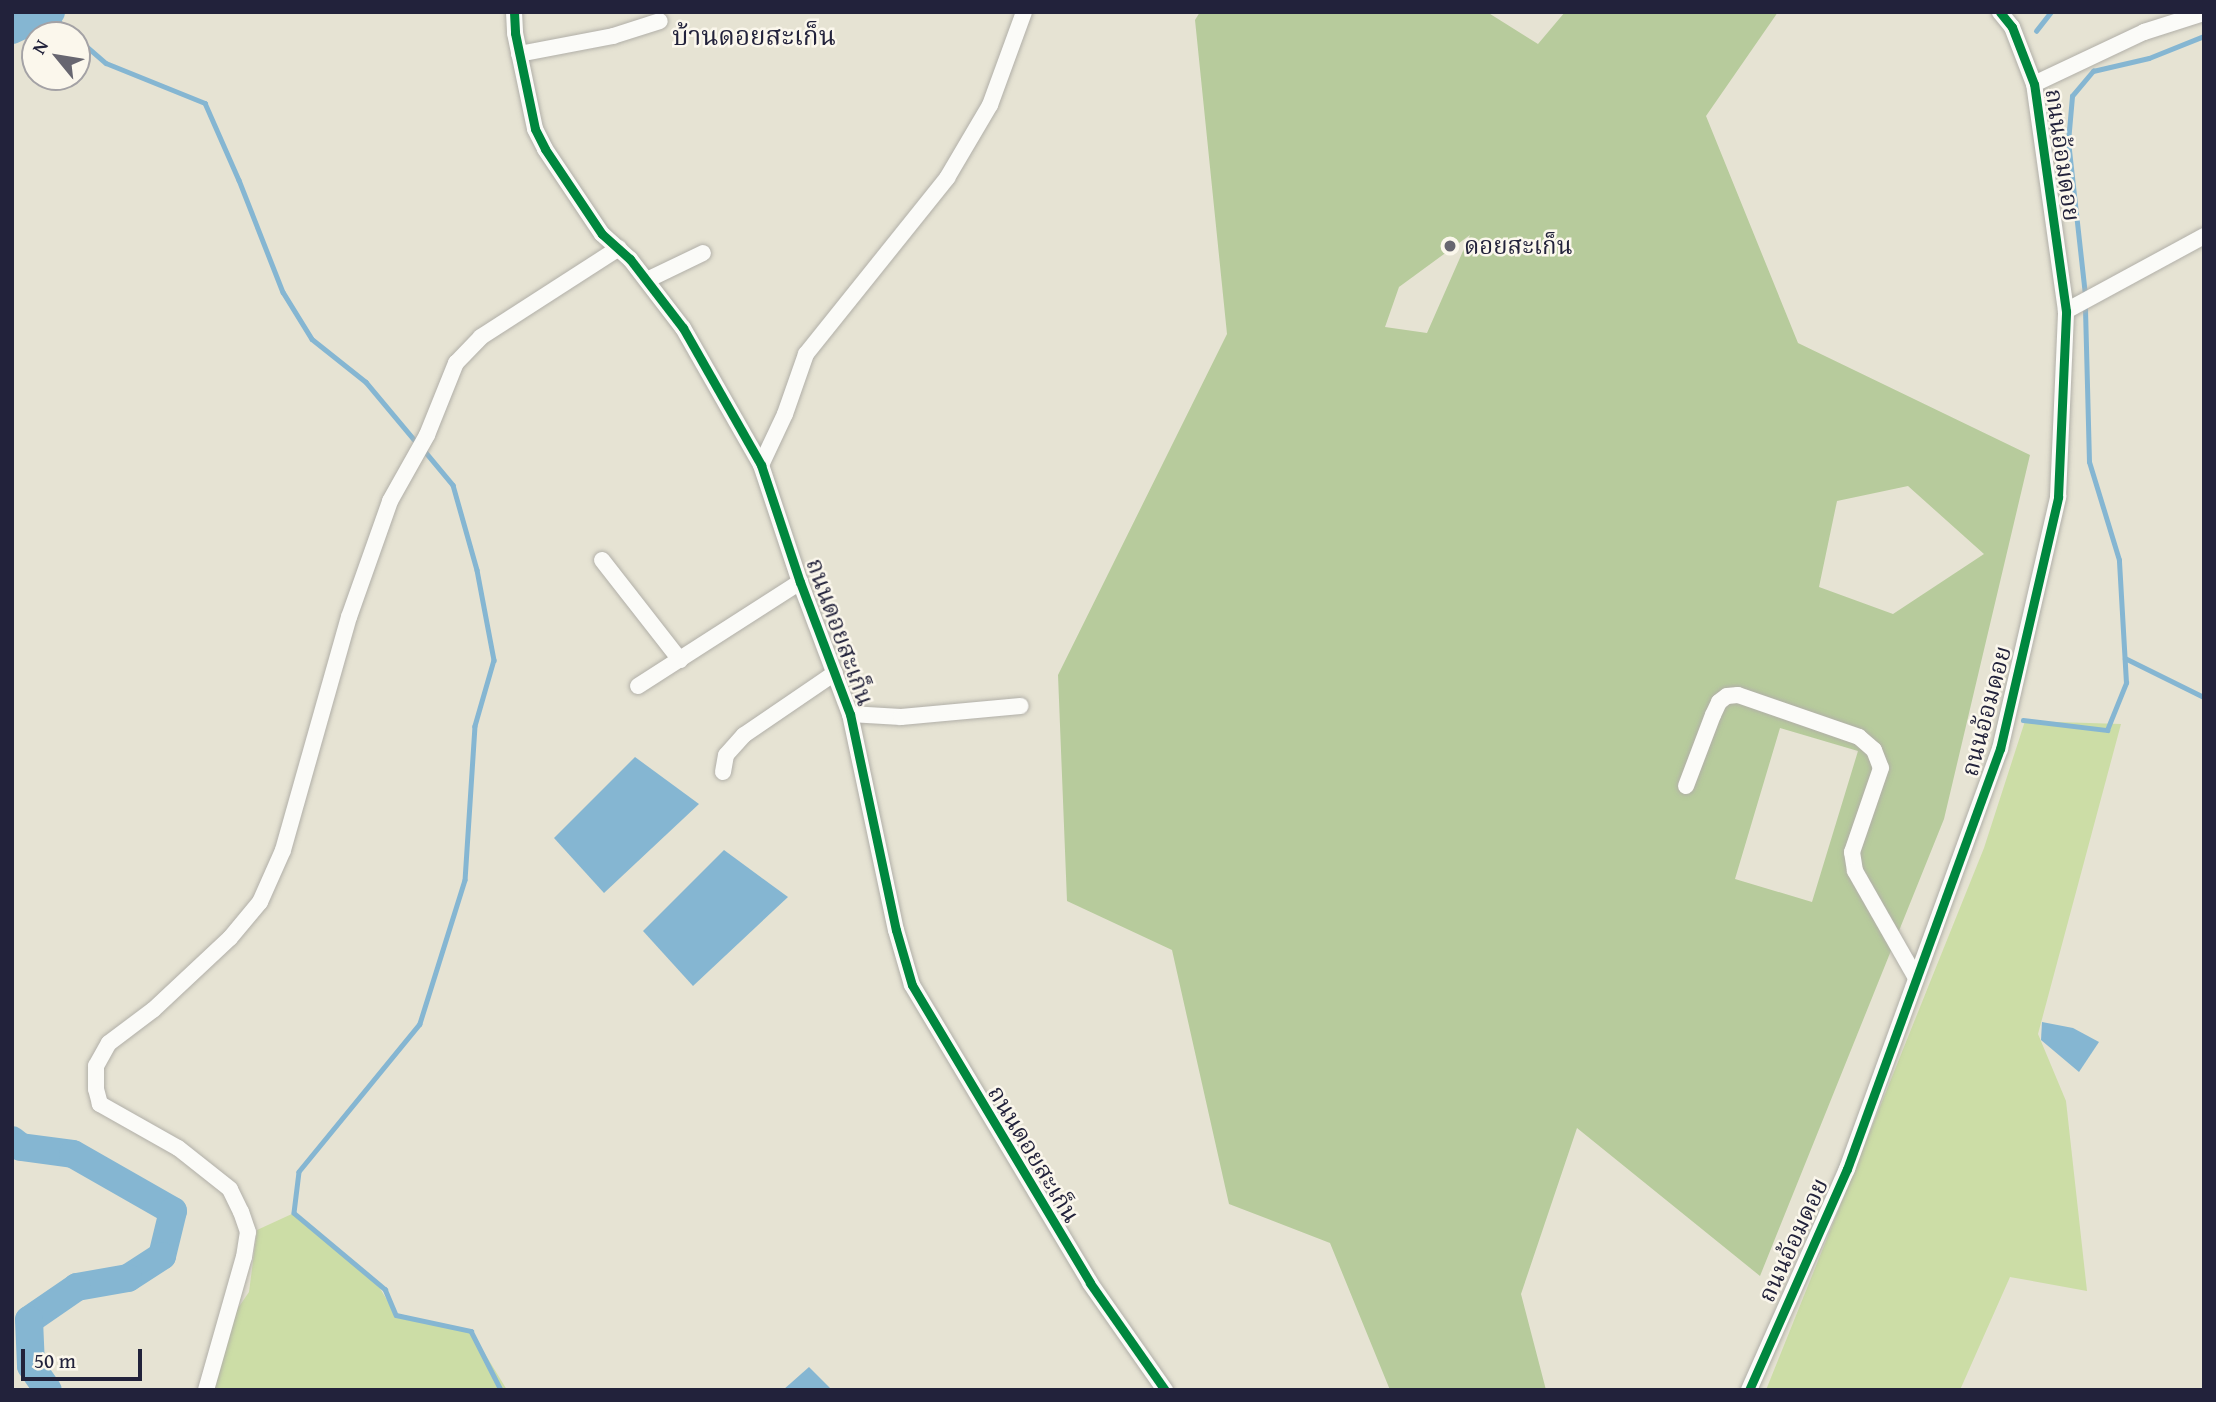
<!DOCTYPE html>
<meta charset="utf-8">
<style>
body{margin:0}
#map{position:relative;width:2216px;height:1402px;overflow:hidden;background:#e6e3d3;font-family:"Gentium Book Plus","Noto Serif Thai",serif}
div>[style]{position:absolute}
.green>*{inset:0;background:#ccdda6}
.forest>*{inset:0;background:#b7cb9c}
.water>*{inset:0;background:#85b6d2}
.stream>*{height:4.5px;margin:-2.25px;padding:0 2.25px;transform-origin:2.25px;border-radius:2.25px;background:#85b6d2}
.river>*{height:28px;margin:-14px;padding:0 14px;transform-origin:14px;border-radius:14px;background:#85b6d2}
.roads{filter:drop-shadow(0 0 2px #b1afa8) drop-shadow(0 0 2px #b1afa8)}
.minor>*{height:16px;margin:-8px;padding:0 8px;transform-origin:8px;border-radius:8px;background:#fbfbf8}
.cycleway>*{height:9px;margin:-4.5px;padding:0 4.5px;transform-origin:4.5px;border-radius:4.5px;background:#00873e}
.dots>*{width:19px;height:19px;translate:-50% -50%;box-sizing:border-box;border:4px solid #fbf7ec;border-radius:50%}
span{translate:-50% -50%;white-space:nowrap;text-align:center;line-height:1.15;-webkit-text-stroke:5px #fbf7ec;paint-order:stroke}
.street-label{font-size:24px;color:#22223b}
.poi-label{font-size:24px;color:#22223b}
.left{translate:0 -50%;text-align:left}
.neighbourhood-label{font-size:26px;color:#22223b}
.frame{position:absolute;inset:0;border:14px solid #22223b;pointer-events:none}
.north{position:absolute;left:21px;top:21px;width:70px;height:70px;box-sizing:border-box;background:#fbf7ec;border:2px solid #a4a2a5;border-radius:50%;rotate:300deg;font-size:19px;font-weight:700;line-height:28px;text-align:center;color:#22223b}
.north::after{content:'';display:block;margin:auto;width:24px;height:32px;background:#676670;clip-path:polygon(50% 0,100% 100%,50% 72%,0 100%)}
.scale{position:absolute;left:21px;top:1349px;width:121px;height:32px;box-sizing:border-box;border:4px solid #22223b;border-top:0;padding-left:9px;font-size:21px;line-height:24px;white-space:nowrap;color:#22223b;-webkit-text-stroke:5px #fbf7ec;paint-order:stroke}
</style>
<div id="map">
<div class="green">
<div style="clip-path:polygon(2025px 721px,2121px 724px,2038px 1034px,2066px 1101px,2087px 1291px,2010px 1277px,1960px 1390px,1766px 1390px,1984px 848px)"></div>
<div style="clip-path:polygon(294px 1213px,375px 1280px,396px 1315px,471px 1331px,507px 1390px,212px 1390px,234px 1314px,249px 1292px,257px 1230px)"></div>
</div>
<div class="forest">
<div style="clip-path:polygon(evenodd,1200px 12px,1487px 12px,1538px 44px,1565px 12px,1778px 12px,1706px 116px,1798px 343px,2030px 455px,1944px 819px,1760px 1276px,1577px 1128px,1521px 1294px,1546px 1390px,1390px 1390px,1330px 1243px,1229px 1204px,1172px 950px,1067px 901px,1058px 675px,1227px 334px,1195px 20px,1200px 12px,1470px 235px,1427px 333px,1385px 327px,1399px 287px,1470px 235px,1200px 12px,1908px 486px,1984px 554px,1893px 614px,1819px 587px,1837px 501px,1908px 486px,1200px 12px,1780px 728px,1858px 751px,1812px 902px,1735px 879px,1780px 728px)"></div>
</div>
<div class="water">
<div style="clip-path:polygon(635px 757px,699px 804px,604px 893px,554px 838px)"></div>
<div style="clip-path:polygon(724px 850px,788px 897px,693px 986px,643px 931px)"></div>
<div style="clip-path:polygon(2042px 1022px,2073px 1028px,2099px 1042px,2079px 1072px,2041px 1040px)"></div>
<div style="clip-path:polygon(809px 1367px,832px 1390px,783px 1390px)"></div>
</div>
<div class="stream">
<div style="left:50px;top:14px;width:32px;rotate:41deg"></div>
<div style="left:2036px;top:31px;width:24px;rotate:-52deg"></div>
<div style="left:77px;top:38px;width:38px;rotate:41deg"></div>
<div style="left:106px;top:63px;width:107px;rotate:22deg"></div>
<div style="left:205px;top:103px;width:84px;rotate:66.2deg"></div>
<div style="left:239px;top:180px;width:120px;rotate:68.6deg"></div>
<div style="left:283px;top:292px;width:55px;rotate:58.3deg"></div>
<div style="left:312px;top:339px;width:69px;rotate:38.5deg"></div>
<div style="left:366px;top:382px;width:80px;rotate:50.1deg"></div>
<div style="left:2085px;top:295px;width:154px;rotate:-96.3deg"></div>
<div style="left:2068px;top:142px;width:46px;rotate:-85deg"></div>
<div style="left:2072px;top:96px;width:33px;rotate:-50deg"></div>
<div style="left:2093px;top:71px;width:57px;rotate:-13.1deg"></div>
<div style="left:2149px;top:58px;width:59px;rotate:-21.8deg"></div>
<div style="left:423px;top:449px;width:47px;rotate:50.2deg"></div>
<div style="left:453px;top:485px;width:88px;rotate:74.2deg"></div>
<div style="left:477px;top:570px;width:92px;rotate:79.3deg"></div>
<div style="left:494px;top:660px;width:69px;rotate:106.1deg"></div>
<div style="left:475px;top:726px;width:154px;rotate:93.7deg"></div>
<div style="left:465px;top:880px;width:151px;rotate:107.4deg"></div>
<div style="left:420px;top:1024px;width:191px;rotate:129.3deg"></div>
<div style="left:299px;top:1172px;width:41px;rotate:97deg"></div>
<div style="left:294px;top:1213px;width:119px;rotate:39.9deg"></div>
<div style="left:385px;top:1289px;width:28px;rotate:67deg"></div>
<div style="left:396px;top:1315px;width:77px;rotate:12deg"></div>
<div style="left:471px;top:1331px;width:66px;rotate:63deg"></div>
<div style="left:2125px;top:658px;width:88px;rotate:26.3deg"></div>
<div style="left:2023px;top:720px;width:85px;rotate:6.8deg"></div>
<div style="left:2107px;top:730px;width:51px;rotate:-68deg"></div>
<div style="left:2126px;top:683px;width:123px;rotate:-93.3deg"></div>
<div style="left:2119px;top:560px;width:102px;rotate:-107deg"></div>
<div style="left:2089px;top:462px;width:158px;rotate:-91.5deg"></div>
</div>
<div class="river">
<div style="left:12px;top:30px;width:43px;rotate:-24.8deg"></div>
<div style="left:12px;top:1140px;width:11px;rotate:38deg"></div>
<div style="left:21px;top:1147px;width:52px;rotate:7.7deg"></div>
<div style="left:73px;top:1154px;width:115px;rotate:29.7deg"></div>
<div style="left:173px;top:1211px;width:46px;rotate:103.7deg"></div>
<div style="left:162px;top:1256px;width:40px;rotate:147.1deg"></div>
<div style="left:128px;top:1278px;width:52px;rotate:170deg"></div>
<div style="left:77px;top:1287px;width:58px;rotate:145.5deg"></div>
<div style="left:29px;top:1320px;width:46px;rotate:87.5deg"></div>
<div style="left:31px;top:1366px;width:29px;rotate:55deg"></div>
</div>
<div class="roads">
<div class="minor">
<div style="left:514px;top:12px;width:21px;rotate:87deg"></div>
<div style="left:515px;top:33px;width:98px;rotate:78.2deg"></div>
<div style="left:535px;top:129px;width:22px;rotate:63deg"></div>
<div style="left:545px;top:149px;width:102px;rotate:56.2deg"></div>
<div style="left:602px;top:234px;width:38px;rotate:42deg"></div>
<div style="left:630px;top:259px;width:87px;rotate:52.5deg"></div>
<div style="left:683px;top:328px;width:158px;rotate:60.3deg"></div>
<div style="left:761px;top:465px;width:123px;rotate:71.6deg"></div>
<div style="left:800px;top:582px;width:141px;rotate:69.3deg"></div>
<div style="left:850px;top:714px;width:221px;rotate:78deg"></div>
<div style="left:896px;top:930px;width:57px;rotate:73.8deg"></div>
<div style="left:912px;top:985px;width:347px;rotate:59.1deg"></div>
<div style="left:1090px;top:1283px;width:131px;rotate:55deg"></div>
<div style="left:519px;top:54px;width:96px;rotate:-10.8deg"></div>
<div style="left:613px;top:36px;width:49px;rotate:-17.7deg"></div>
<div style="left:2034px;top:84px;width:122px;rotate:-25.3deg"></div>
<div style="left:2144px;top:32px;width:63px;rotate:-17.6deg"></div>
<div style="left:647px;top:280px;width:62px;rotate:-25.7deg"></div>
<div style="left:2066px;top:311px;width:157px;rotate:-28.5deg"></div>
<div style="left:761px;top:465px;width:56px;rotate:-64.8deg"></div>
<div style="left:785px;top:414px;width:64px;rotate:-70.7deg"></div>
<div style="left:806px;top:354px;width:226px;rotate:-51.3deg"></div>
<div style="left:947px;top:178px;width:85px;rotate:-59.5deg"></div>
<div style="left:990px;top:105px;width:99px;rotate:-69.9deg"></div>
<div style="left:602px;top:560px;width:127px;rotate:52deg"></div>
<div style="left:638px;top:686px;width:193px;rotate:-32.7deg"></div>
<div style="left:850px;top:714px;width:51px;rotate:3.4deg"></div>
<div style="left:901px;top:717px;width:120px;rotate:-5.3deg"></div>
<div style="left:723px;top:772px;width:17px;rotate:-80deg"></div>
<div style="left:726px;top:755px;width:27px;rotate:-48deg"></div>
<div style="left:744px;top:735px;width:110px;rotate:-34.3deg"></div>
<div style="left:1686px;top:786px;width:76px;rotate:-69.2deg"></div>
<div style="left:1713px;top:715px;width:14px;rotate:-65deg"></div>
<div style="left:1719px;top:702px;width:10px;rotate:-37deg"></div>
<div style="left:1727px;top:696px;width:11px;rotate:-5deg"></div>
<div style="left:1738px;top:695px;width:128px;rotate:19.1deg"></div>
<div style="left:1859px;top:737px;width:20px;rotate:41deg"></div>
<div style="left:1874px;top:750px;width:19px;rotate:69deg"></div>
<div style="left:1881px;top:768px;width:89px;rotate:109deg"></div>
<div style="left:1852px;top:852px;width:19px;rotate:81deg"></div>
<div style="left:1855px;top:871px;width:123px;rotate:60.3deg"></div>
<div style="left:206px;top:1390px;width:138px;rotate:-74.1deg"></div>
<div style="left:244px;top:1257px;width:25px;rotate:-81deg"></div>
<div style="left:248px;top:1232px;width:21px;rotate:-109deg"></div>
<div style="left:241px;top:1212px;width:25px;rotate:-116deg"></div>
<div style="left:230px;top:1189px;width:66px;rotate:-141.7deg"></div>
<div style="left:178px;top:1148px;width:90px;rotate:-150.6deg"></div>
<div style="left:100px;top:1104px;width:16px;rotate:-105deg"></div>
<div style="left:96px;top:1089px;width:23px;rotate:-90deg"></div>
<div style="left:96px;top:1066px;width:26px;rotate:-61deg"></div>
<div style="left:109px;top:1043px;width:55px;rotate:-36.9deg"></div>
<div style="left:153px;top:1010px;width:105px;rotate:-43.1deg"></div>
<div style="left:230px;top:938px;width:47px;rotate:-50.2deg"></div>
<div style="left:260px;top:902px;width:57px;rotate:-66.1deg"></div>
<div style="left:283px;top:850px;width:242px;rotate:-74.2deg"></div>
<div style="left:349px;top:617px;width:123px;rotate:-70.5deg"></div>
<div style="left:390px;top:501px;width:76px;rotate:-60.7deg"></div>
<div style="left:427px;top:435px;width:78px;rotate:-68.1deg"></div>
<div style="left:456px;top:363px;width:36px;rotate:-46deg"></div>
<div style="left:481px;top:337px;width:164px;rotate:-32.8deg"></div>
<div style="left:1749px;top:1390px;width:242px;rotate:-66.1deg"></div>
<div style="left:1847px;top:1169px;width:447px;rotate:-70deg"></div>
<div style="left:2000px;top:749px;width:259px;rotate:-77deg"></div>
<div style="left:2058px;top:497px;width:186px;rotate:-87.5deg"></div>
<div style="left:2066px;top:311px;width:229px;rotate:-98deg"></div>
<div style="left:2034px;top:84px;width:61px;rotate:-111.1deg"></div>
<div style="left:2012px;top:27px;width:19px;rotate:-129deg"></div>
</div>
</div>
<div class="cycleway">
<div style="left:514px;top:12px;width:21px;rotate:87deg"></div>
<div style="left:515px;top:33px;width:98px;rotate:78.2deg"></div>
<div style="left:535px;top:129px;width:22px;rotate:63deg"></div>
<div style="left:545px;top:149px;width:102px;rotate:56.2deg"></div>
<div style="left:602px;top:234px;width:38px;rotate:42deg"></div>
<div style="left:630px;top:259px;width:87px;rotate:52.5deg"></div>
<div style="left:683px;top:328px;width:158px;rotate:60.3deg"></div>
<div style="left:761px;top:465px;width:123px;rotate:71.6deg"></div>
<div style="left:800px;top:582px;width:141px;rotate:69.3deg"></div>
<div style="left:850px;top:714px;width:221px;rotate:78deg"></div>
<div style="left:896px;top:930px;width:57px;rotate:73.8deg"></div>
<div style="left:912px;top:985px;width:347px;rotate:59.1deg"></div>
<div style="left:1090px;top:1283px;width:131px;rotate:55deg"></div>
<div style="left:1749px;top:1390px;width:242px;rotate:-66.1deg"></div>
<div style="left:1847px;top:1169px;width:447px;rotate:-70deg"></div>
<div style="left:2000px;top:749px;width:259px;rotate:-77deg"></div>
<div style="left:2058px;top:497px;width:186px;rotate:-87.5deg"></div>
<div style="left:2066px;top:311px;width:229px;rotate:-98deg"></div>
<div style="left:2034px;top:84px;width:61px;rotate:-111.1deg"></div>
<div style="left:2012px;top:27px;width:19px;rotate:-129deg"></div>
</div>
<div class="dots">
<div style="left:1450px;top:246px;background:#676670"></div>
</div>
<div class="street-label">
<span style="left:2063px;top:155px;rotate:82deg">ถนนอ้อมดอย</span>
<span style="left:840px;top:632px;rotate:70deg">ถนนดอยสะเก็น</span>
<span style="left:1986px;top:711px;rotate:-75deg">ถนนอ้อมดอย</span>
<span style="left:1034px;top:1154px;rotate:59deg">ถนนดอยสะเก็น</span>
<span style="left:1793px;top:1240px;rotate:-65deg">ถนนอ้อมดอย</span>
</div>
<div class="poi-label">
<span class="left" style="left:1464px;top:246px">ดอยสะเก็น</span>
</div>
<div class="neighbourhood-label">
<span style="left:754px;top:36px">บ้านดอยสะเก็น</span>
</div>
<div class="frame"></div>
<div class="north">N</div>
<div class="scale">50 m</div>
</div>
